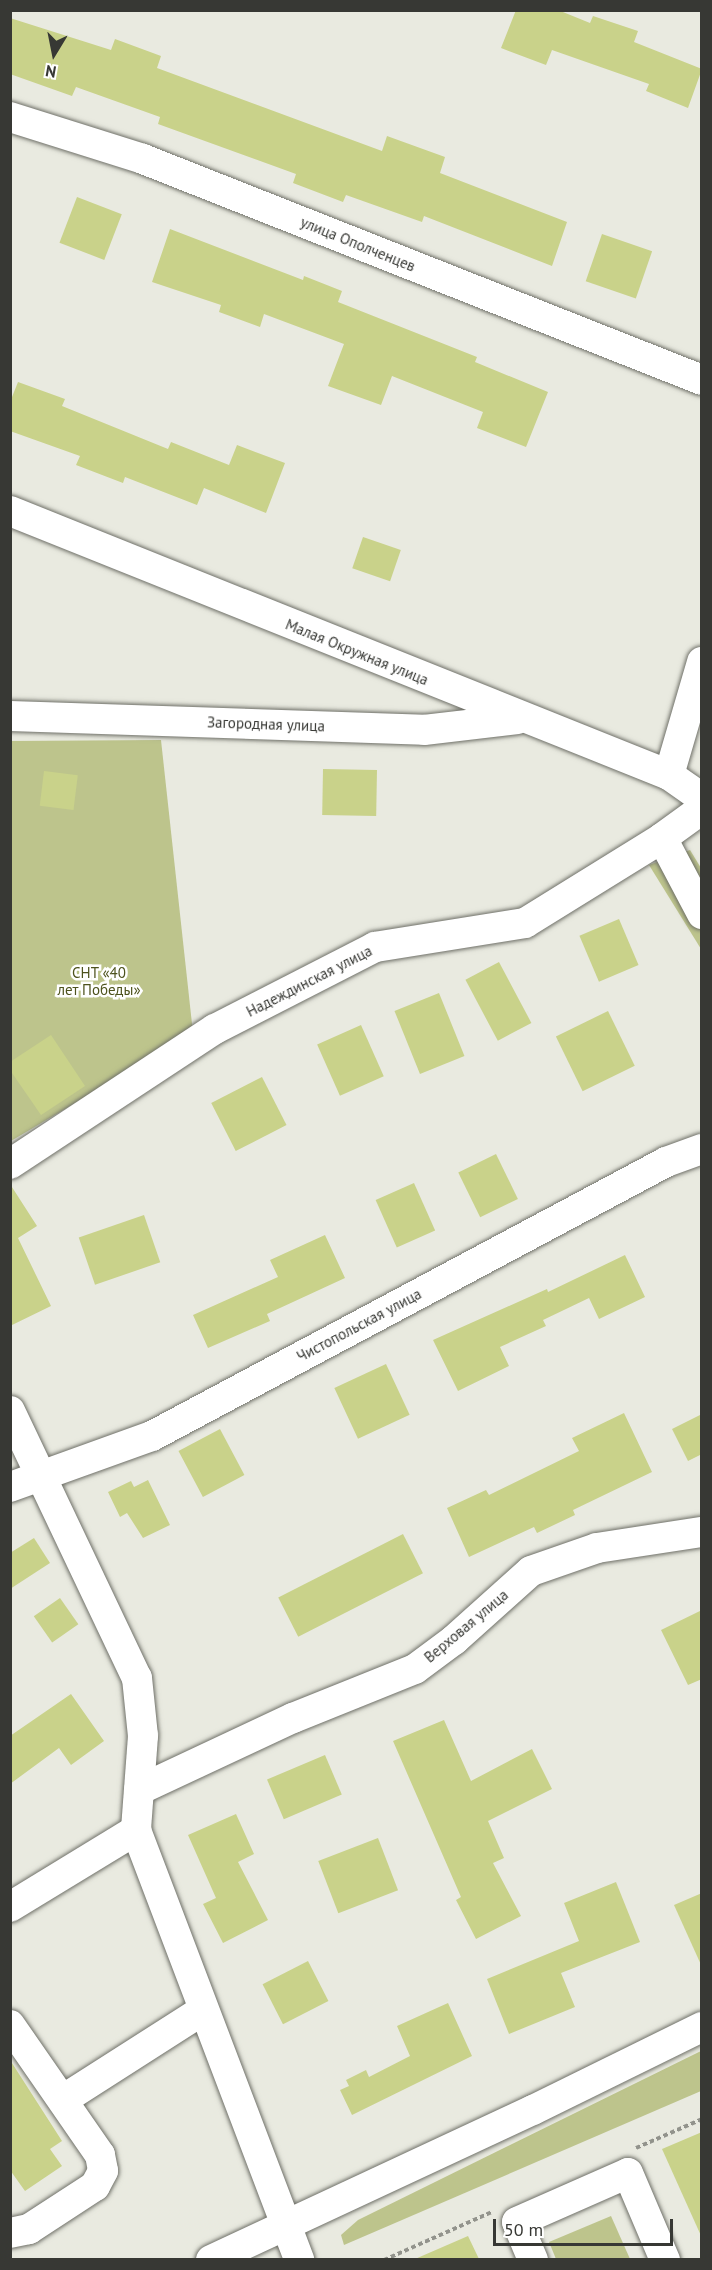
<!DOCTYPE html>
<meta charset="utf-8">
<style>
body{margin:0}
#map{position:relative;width:712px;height:2270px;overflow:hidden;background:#e9eae0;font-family:"PT Sans",sans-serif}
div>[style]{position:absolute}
.green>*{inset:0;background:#bdc48c}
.building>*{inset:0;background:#c9d28a;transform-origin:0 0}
.path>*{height:4px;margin-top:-2px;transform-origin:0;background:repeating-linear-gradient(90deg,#92938c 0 4.5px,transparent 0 7.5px)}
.roads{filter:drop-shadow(0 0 2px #6f7068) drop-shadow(0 0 2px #6f7068)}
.minor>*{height:30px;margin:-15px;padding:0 15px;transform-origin:15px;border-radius:15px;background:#fff}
span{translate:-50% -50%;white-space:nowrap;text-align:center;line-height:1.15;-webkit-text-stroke:5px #fff;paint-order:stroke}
.street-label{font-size:15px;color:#373834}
.park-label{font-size:15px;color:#4d521d}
.frame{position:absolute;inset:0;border:12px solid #373834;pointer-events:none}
.north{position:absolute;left:24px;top:24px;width:60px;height:60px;-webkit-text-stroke:4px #fff;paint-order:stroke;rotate:190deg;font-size:16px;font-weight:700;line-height:24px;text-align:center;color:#373834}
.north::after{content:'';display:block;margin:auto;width:21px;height:27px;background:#373834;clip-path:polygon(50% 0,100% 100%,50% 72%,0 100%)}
.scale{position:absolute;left:493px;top:2219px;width:180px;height:27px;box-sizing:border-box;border:3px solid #373834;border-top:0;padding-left:8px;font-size:18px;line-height:21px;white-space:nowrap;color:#373834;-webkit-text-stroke:4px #fff;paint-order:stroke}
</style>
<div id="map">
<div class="green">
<div style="clip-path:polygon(161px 740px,193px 1033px,11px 1141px,10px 741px)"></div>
<div style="clip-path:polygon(690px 850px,701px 868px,701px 949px,649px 865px)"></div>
<div style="clip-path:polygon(701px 2051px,701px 2091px,344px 2245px,341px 2235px,358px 2220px)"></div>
<div style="clip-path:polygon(611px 2216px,630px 2259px,556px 2259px,549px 2242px)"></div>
</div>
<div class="building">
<div style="clip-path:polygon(516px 10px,558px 10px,590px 23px,593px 16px,638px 31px,634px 42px,702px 69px,688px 108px,646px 91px,649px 84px,552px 50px,546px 65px,501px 48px)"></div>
<div style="clip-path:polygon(10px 18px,111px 50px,115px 39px,161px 56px,157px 68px,382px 151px,387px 136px,445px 157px,440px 173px,567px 222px,552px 266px,424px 216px,422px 222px,346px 195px,343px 202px,293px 183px,296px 174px,158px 124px,160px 117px,76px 87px,72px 96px,10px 74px)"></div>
<div style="left:77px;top:197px;width:48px;height:49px;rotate:21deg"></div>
<div style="clip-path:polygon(170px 229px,303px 280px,304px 276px,342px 291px,338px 302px,477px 357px,475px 362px,548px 392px,526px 447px,477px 428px,483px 412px,392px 376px,381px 405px,328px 386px,344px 344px,264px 314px,260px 327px,219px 312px,221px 305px,152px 282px)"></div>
<div style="left:602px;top:234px;width:53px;height:50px;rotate:19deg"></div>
<div style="clip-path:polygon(18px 382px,65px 399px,62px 406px,168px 449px,171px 442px,229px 465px,237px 445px,285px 463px,266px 513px,204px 488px,197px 505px,125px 477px,123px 483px,76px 465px,80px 456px,10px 431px,10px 402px)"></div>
<div style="left:363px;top:537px;width:40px;height:33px;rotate:19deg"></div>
<div style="left:323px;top:769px;width:54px;height:46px;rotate:1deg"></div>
<div style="left:44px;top:771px;width:34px;height:35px;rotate:7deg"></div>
<div style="left:619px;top:919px;width:50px;height:43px;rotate:67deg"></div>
<div style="left:499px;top:962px;width:69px;height:38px;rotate:62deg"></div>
<div style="left:439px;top:993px;width:68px;height:48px;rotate:68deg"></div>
<div style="left:608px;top:1011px;width:61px;height:58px;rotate:64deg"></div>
<div style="left:361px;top:1025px;width:56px;height:48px;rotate:66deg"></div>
<div style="clip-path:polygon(51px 1035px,85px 1086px,41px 1115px,10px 1070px,10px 1062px)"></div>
<div style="left:262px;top:1077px;width:54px;height:57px;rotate:63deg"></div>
<div style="left:496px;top:1154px;width:50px;height:42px;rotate:64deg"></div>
<div style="left:414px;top:1183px;width:52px;height:42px;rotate:66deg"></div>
<div style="clip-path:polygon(10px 1184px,37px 1226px,18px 1238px,51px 1306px,10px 1326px)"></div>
<div style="left:144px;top:1215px;width:50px;height:69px;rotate:71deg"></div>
<div style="clip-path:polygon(325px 1235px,345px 1278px,267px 1314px,270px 1321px,208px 1348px,193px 1315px,278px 1277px,270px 1260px)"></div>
<div style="clip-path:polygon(625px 1255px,645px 1297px,599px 1319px,589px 1298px,543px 1320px,546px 1326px,500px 1347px,509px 1366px,458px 1391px,433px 1340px,547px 1289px,548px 1292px)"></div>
<div style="left:386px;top:1364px;width:56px;height:57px;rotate:65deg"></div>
<div style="clip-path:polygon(624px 1413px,652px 1472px,573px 1510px,575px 1515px,537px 1533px,534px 1527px,469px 1557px,447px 1508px,486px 1490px,489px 1495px,579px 1451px,572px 1438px)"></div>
<div style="clip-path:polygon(702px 1414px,702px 1454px,688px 1461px,672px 1429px)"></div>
<div style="left:220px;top:1429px;width:52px;height:47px;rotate:62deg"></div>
<div style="clip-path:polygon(148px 1480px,170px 1525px,143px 1538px,127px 1513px,120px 1517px,108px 1492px,131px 1481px,134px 1487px)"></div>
<div style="left:403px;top:1534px;width:44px;height:140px;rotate:63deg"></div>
<div style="clip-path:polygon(34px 1538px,50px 1563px,10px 1589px,10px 1553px)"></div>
<div style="left:60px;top:1598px;width:32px;height:32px;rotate:55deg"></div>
<div style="clip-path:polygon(702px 1610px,702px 1679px,688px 1685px,661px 1630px)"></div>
<div style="clip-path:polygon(71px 1694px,104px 1741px,71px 1765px,59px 1748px,10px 1784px,10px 1736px)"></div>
<div style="clip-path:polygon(444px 1720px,471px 1781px,532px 1749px,552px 1789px,488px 1821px,504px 1858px,493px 1863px,521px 1916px,476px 1939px,456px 1900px,461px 1897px,393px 1741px)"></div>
<div style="left:325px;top:1755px;width:43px;height:63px;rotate:67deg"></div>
<div style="clip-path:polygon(236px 1814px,254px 1854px,238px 1862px,268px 1920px,223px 1943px,203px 1904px,216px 1898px,188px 1835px)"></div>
<div style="left:378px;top:1838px;width:56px;height:64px;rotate:69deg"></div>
<div style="clip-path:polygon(616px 1882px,640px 1942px,561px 1973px,575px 2007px,509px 2034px,487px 1979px,579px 1941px,564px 1903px)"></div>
<div style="clip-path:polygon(702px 1893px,702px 1967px,674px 1905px)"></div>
<div style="left:308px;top:1961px;width:45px;height:51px;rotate:63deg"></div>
<div style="clip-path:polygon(448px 2003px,472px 2056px,352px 2115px,340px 2090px,349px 2086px,346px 2080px,366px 2070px,369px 2077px,410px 2056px,397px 2026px)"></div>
<div style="clip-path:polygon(10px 2060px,62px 2141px,50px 2149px,62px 2166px,25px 2191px,10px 2170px)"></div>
<div style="clip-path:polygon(702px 2132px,702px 2238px,662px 2149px)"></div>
<div style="clip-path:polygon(468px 2236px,479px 2259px,415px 2259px)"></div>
</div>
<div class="path">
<div style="left:636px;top:2148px;width:72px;rotate:-23.7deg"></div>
<div style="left:384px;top:2260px;width:118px;rotate:-24deg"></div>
</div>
<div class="roads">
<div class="minor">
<div style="left:10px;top:117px;width:139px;rotate:17.5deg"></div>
<div style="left:143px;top:159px;width:601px;rotate:21.57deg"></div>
<div style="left:10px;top:511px;width:710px;rotate:21.83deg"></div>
<div style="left:669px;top:775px;width:40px;rotate:34.9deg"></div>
<div style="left:10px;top:716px;width:414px;rotate:1.9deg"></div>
<div style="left:424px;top:730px;width:94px;rotate:-6.7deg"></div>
<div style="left:669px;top:775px;width:118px;rotate:-73.7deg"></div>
<div style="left:662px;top:838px;width:86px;rotate:62.2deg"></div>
<div style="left:10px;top:1164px;width:245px;rotate:-33.4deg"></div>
<div style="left:215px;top:1029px;width:180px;rotate:-27.1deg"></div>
<div style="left:375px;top:947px;width:152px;rotate:-9.1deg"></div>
<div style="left:525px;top:923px;width:161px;rotate:-31.8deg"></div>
<div style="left:662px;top:838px;width:49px;rotate:-35.9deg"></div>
<div style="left:10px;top:1411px;width:296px;rotate:64.6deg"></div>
<div style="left:137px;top:1678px;width:58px;rotate:84.1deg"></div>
<div style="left:143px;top:1736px;width:94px;rotate:94.3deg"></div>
<div style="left:136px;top:1830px;width:460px;rotate:69.2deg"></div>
<div style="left:10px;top:1487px;width:151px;rotate:-19.8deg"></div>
<div style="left:152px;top:1436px;width:582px;rotate:-28.06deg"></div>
<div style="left:666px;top:1162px;width:38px;rotate:-20deg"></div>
<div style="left:139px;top:1790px;width:170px;rotate:-25.1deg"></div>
<div style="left:293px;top:1718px;width:131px;rotate:-21.9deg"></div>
<div style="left:415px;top:1669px;width:49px;rotate:-36.6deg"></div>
<div style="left:454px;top:1640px;width:103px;rotate:-41.9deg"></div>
<div style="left:531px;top:1571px;width:70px;rotate:-19.2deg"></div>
<div style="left:597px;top:1548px;width:106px;rotate:-8.7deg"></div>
<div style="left:10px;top:1907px;width:148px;rotate:-31.4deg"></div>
<div style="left:10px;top:2025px;width:158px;rotate:55.3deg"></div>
<div style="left:100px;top:2155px;width:16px;rotate:79deg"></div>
<div style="left:103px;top:2171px;width:17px;rotate:118deg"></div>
<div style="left:95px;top:2186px;width:79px;rotate:146.9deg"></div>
<div style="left:29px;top:2229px;width:19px;rotate:168deg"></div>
<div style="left:64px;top:2099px;width:165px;rotate:-32.6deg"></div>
<div style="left:211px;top:2260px;width:355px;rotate:-25deg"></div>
<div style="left:533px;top:2110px;width:188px;rotate:-26.2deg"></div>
<div style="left:533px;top:2260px;width:41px;rotate:-112.8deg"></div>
<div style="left:517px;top:2222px;width:121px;rotate:-23.8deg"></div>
<div style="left:628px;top:2173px;width:95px;rotate:67deg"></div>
</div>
</div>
<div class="street-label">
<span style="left:358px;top:244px;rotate:22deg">улица Ополченцев</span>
<span style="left:357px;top:652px;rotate:22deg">Малая Окружная улица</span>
<span style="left:266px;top:724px;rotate:2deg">Загородная улица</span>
<span style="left:309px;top:981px;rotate:-27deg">Надеждинская улица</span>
<span style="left:359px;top:1325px;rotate:-28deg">Чистопольская улица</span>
<span style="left:466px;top:1626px;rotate:-40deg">Верховая улица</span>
</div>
<div class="park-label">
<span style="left:99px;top:981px">СНТ «40<br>лет Победы»</span>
</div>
<div class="frame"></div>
<div class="north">N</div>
<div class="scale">50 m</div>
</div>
